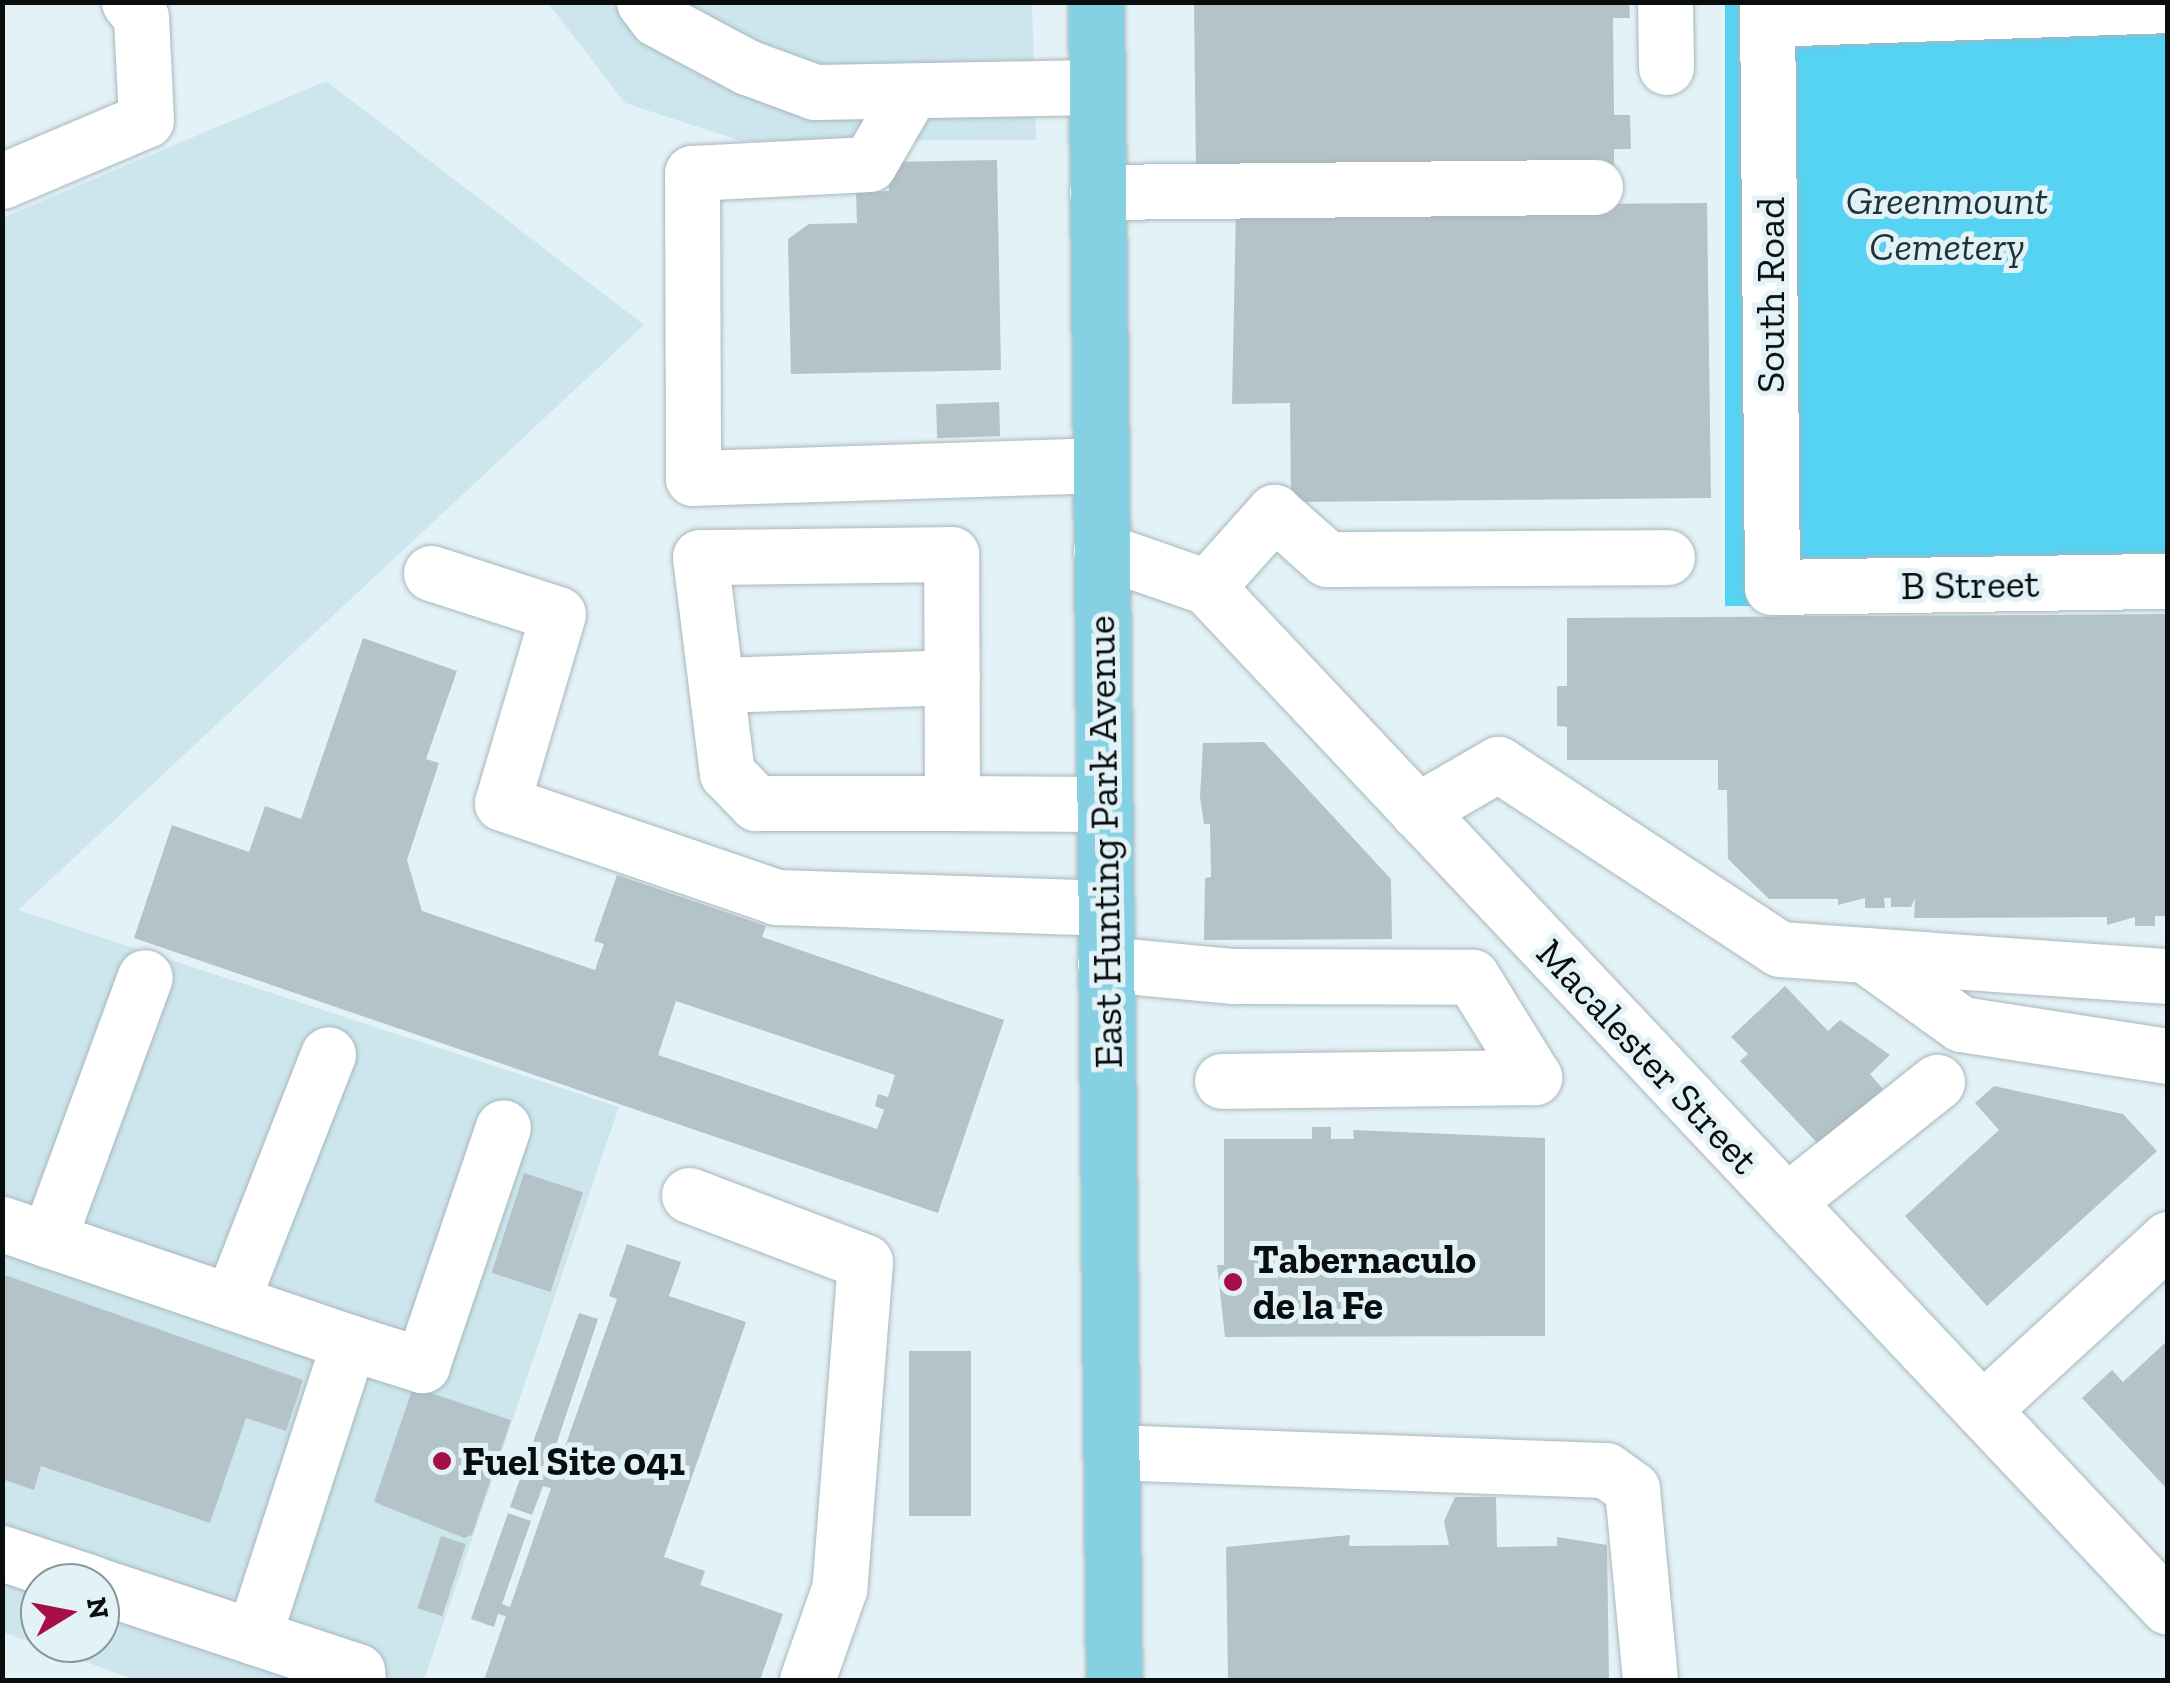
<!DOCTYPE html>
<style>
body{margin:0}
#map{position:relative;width:2170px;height:1683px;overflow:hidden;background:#e2f2f7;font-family:"Zilla Slab",serif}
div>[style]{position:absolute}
.built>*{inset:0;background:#cde6ee}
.green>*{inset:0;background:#56d2f3;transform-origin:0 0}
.building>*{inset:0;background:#b4c3c8;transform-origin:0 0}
.roads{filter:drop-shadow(0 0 2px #a8b7bc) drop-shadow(0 0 2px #a8b7bc)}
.minor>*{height:55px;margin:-27.5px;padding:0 27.5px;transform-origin:27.5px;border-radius:27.5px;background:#fff}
.major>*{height:55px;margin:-27.5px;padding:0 27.5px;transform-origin:27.5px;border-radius:27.5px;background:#85d0e3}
.dots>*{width:28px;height:28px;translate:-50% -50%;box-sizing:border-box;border:5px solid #e2f2f7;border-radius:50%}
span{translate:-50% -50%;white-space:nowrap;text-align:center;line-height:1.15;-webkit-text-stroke:10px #e2f2f7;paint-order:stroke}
.park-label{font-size:40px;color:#1e343b;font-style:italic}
.street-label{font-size:40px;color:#080d0e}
.poi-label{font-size:40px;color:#080d0e;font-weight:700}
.left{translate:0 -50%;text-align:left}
.frame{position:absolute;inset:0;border:5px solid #080d0e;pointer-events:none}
.north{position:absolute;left:20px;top:1563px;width:100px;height:100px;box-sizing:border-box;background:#e2f2f7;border:2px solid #8b969a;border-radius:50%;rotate:80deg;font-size:28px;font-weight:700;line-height:40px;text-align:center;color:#080d0e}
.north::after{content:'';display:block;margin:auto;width:35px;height:45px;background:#a60f46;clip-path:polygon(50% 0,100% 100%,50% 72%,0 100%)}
</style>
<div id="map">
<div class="built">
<div style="clip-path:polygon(548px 3px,1032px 3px,1036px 140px,741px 141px,625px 103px)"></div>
<div style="clip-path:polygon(evenodd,326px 81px,644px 325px,18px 910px,619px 1107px,424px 1680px,136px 1680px,3px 1632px,2px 218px,326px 81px,40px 1583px,100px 1583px,100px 1643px,40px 1643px,40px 1583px)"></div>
</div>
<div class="green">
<div style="left:1725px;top:3px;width:442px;height:603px"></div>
</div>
<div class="building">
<div style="clip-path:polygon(1194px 2px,1629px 2px,1630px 18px,1613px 18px,1614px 115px,1630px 115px,1631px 149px,1614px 149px,1614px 170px,1196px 174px)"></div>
<div style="clip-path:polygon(997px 160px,1001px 370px,791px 374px,788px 239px,809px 224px,857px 223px,856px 192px,889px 191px,888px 162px)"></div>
<div style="clip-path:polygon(1707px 203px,1711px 498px,1291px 502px,1290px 403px,1232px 404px,1236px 207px)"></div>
<div style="left:999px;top:402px;width:34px;height:63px;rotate:88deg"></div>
<div style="clip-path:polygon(2168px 614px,2168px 916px,2155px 916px,2155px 926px,2135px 926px,2135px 917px,2107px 925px,2107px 917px,1914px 918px,1915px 898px,1911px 907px,1891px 907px,1891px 898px,1884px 898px,1885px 908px,1865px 908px,1865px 898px,1838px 905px,1838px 899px,1769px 899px,1728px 859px,1727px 790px,1718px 790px,1718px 760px,1567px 760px,1567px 727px,1557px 726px,1557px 686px,1567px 686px,1567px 618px)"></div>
<div style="clip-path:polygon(evenodd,363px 638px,457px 671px,426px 759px,439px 763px,407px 860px,422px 911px,595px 970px,604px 944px,594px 941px,617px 875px,766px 926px,762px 937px,1004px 1020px,938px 1213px,134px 938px,172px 825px,249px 852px,265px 806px,301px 819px,363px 638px,676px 1001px,895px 1075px,888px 1097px,878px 1094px,875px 1106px,884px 1110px,877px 1129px,658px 1055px,676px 1001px)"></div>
<div style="clip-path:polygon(1264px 742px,1391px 879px,1392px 939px,1204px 940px,1205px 878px,1211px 877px,1210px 824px,1204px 824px,1200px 797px,1203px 743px)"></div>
<div style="clip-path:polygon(1785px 986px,1828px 1031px,1840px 1020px,1890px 1055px,1870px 1074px,1883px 1089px,1828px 1137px,1823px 1149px,1740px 1061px,1748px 1054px,1731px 1037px)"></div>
<div style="clip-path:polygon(1994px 1086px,2123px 1114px,2157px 1151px,1987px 1306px,1905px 1216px,1999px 1130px,1975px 1103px)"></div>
<div style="clip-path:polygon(1312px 1127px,1331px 1127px,1331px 1139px,1354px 1139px,1353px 1130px,1545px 1138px,1545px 1336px,1225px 1337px,1217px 1265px,1224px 1265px,1224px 1139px,1312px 1139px)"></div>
<div style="left:524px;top:1173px;width:62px;height:105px;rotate:18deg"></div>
<div style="clip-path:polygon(627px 1244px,681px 1262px,669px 1296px,746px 1322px,664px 1557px,705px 1571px,700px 1585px,783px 1614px,760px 1680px,484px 1680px,506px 1616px,498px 1614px,494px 1627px,471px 1619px,508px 1513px,531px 1521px,502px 1604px,510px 1607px,551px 1488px,543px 1486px,532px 1515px,510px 1507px,579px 1313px,598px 1319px,546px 1475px,554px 1478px,617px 1299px,609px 1296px)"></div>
<div style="clip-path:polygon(2px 1274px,303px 1380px,286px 1431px,246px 1418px,210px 1523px,41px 1466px,34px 1490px,2px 1479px)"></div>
<div style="clip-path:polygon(2168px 1340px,2168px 1490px,2082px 1398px,2112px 1370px,2123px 1382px)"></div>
<div style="left:909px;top:1351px;width:62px;height:165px"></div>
<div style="clip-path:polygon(413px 1387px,511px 1420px,472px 1535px,464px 1538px,374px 1502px)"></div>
<div style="clip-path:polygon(1455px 1497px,1496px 1497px,1497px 1547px,1557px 1546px,1557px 1537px,1607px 1545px,1609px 1680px,1228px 1680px,1226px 1547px,1350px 1535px,1349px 1546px,1449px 1545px,1444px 1521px)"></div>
<div style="left:441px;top:1536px;width:26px;height:76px;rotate:18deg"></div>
</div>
<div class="roads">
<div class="minor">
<div style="left:644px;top:2px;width:21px;rotate:53deg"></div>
<div style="left:657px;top:19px;width:102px;rotate:28.1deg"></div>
<div style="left:747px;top:67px;width:72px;rotate:20.2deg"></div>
<div style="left:815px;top:92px;width:282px;rotate:-1deg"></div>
<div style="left:1665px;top:2px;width:65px;rotate:89.1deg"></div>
<div style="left:1767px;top:2px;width:585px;rotate:89.51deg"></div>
<div style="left:1772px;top:587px;width:396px;rotate:-0.9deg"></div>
<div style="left:1768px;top:19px;width:400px;rotate:-2deg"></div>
<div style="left:910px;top:93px;width:82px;rotate:120deg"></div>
<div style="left:869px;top:164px;width:177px;rotate:177.1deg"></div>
<div style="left:692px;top:173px;width:305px;rotate:89.8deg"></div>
<div style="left:693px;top:478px;width:407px;rotate:-1.8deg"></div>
<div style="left:2px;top:181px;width:156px;rotate:-23deg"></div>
<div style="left:146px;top:120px;width:103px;rotate:-92.8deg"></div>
<div style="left:141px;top:17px;width:19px;rotate:-129deg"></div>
<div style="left:1097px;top:192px;width:498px;rotate:-0.6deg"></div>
<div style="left:1101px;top:550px;width:112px;rotate:19.2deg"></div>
<div style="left:1207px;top:587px;width:1401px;rotate:46.71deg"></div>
<div style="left:431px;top:573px;width:133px;rotate:17.9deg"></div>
<div style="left:558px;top:614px;width:197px;rotate:106.5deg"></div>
<div style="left:502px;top:803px;width:290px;rotate:18.9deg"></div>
<div style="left:776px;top:897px;width:329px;rotate:1.9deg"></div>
<div style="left:1207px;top:587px;width:101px;rotate:-48.2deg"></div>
<div style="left:1274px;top:512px;width:71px;rotate:41.6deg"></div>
<div style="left:1327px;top:559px;width:340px;rotate:-0.3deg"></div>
<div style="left:716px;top:685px;width:236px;rotate:-1.9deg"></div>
<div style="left:952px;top:803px;width:249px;rotate:-90.2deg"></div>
<div style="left:951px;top:554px;width:251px;rotate:179.3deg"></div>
<div style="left:700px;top:557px;width:218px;rotate:82.9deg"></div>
<div style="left:727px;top:773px;width:42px;rotate:46deg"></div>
<div style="left:756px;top:803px;width:196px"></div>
<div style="left:952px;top:803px;width:152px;rotate:0.4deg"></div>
<div style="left:1417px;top:811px;width:94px;rotate:-30.1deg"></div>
<div style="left:1498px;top:764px;width:337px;rotate:33.3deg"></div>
<div style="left:1780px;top:949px;width:389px;rotate:4deg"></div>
<div style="left:1865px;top:955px;width:118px;rotate:35.7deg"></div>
<div style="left:1961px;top:1024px;width:209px;rotate:8.8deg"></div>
<div style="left:1105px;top:964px;width:129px;rotate:5.4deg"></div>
<div style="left:1233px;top:976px;width:239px;rotate:0.2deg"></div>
<div style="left:1472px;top:977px;width:118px;rotate:58.2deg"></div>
<div style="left:1534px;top:1077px;width:312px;rotate:179.3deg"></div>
<div style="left:689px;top:1195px;width:188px;rotate:20.8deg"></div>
<div style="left:865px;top:1262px;width:328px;rotate:94.5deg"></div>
<div style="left:839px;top:1589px;width:96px;rotate:109.4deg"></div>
<div style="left:1786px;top:1202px;width:193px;rotate:-38.5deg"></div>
<div style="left:2px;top:1224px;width:367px;rotate:18.8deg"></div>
<div style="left:349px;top:1342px;width:310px;rotate:108deg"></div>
<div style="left:48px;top:1240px;width:280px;rotate:-69.8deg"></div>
<div style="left:231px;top:1302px;width:266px;rotate:-68.6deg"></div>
<div style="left:349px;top:1342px;width:77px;rotate:17.5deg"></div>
<div style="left:422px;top:1365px;width:251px;rotate:-71.2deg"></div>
<div style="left:1982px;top:1410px;width:253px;rotate:-42.6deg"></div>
<div style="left:1111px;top:1452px;width:495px;rotate:2.1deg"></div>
<div style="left:1606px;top:1470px;width:32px;rotate:36deg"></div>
<div style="left:1632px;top:1489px;width:192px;rotate:84.6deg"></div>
<div style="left:2px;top:1553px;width:95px;rotate:18.4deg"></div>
<div style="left:100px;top:1586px;width:271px;rotate:18.3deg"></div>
<div style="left:357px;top:1671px;width:9px;rotate:84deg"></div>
</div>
<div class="major">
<div style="left:1096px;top:2px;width:1678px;rotate:89.39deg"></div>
</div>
</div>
<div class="dots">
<div style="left:1233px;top:1282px;background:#a60f46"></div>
<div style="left:442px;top:1461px;background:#a60f46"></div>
</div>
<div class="park-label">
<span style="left:1947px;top:223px">Greenmount<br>Cemetery</span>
</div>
<div class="street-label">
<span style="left:1770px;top:295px;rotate:-90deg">South Road</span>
<span style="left:1970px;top:584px;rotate:-1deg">B Street</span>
<span style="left:1104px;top:842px;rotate:-91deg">East Hunting Park Avenue</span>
<span style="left:1648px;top:1056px;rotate:47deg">Macalester Street</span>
</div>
<div class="poi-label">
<span class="left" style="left:1253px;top:1282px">Tabernaculo<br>de la Fe</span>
<span class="left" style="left:462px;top:1461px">Fuel Site 041</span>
</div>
<div class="frame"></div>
<div class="north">N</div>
</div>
